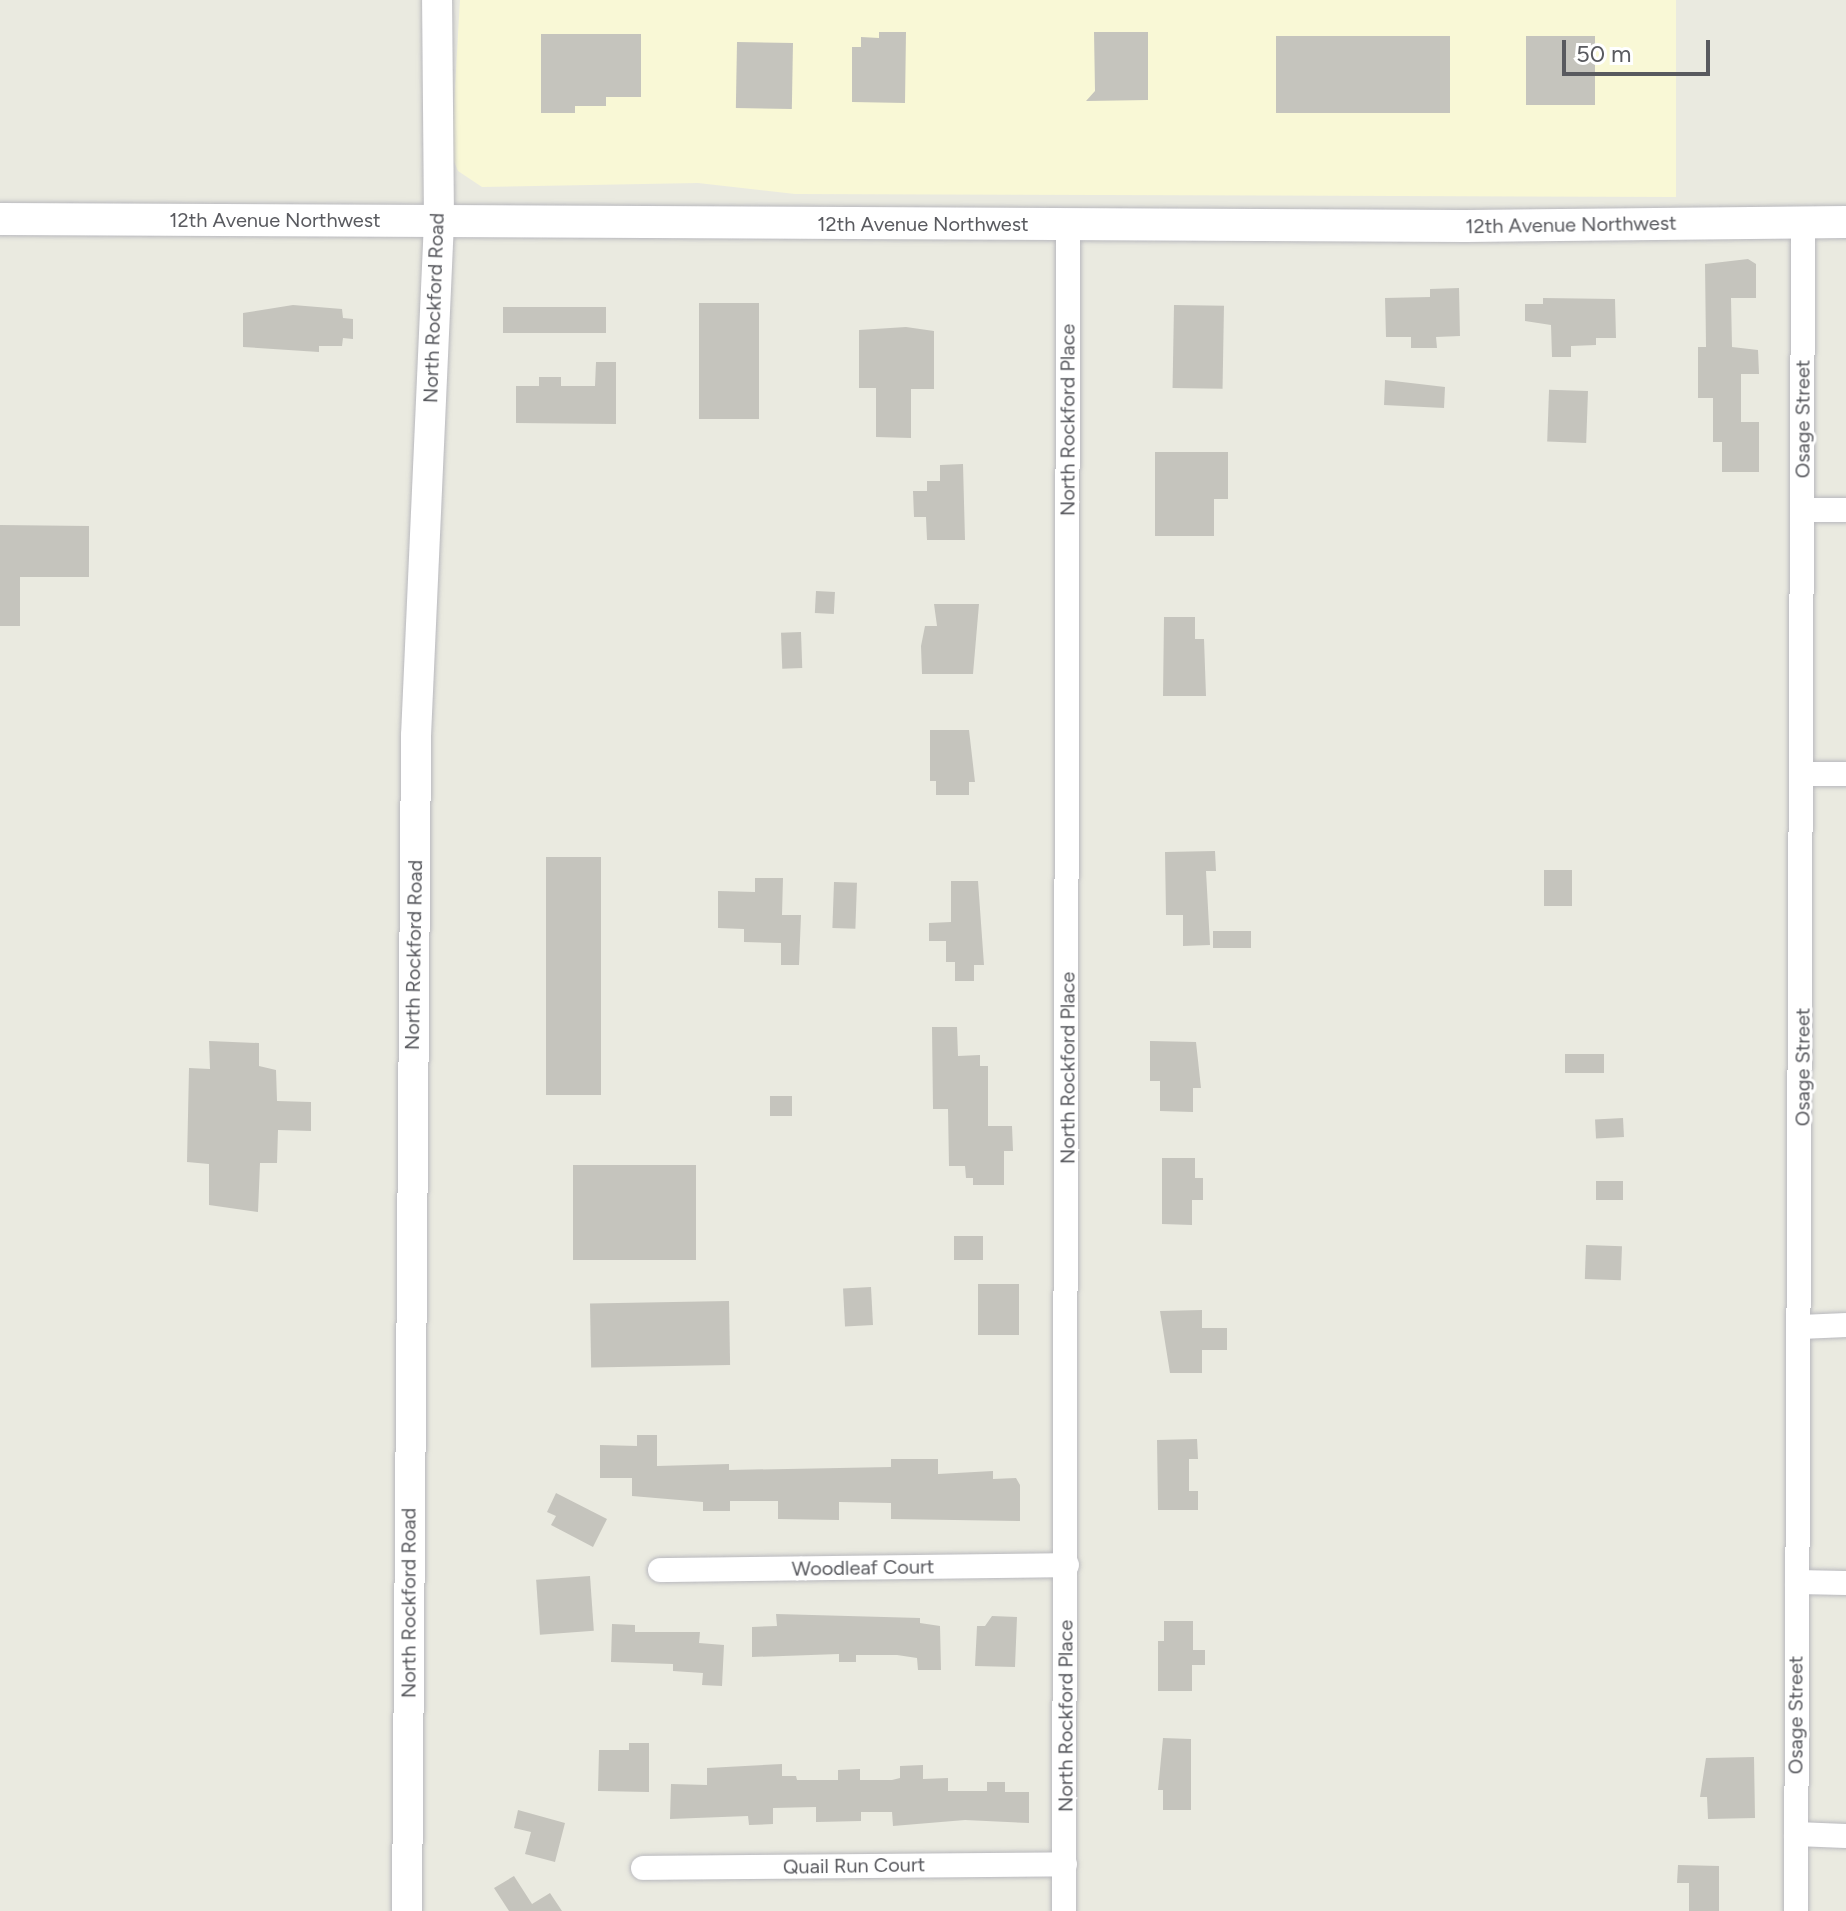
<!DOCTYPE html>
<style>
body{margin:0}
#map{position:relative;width:1846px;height:1911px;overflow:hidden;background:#eaeae0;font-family:Figtree,sans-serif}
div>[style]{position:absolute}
.commercial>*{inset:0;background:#f9f8d6}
.building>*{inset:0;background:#c5c4bd;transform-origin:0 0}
.roads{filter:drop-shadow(0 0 2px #b8b8bd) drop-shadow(0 0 2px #b8b8bd)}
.minor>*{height:24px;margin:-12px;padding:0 12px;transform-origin:12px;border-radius:12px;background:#fff}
.tertiary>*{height:30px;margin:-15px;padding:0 15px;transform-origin:15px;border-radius:15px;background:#fff}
.secondary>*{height:32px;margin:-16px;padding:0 16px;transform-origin:16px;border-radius:16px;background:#fff}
span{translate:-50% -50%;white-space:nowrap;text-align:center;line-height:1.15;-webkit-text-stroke:6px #fff;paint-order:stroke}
.street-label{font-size:20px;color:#595a5f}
.scale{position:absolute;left:1562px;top:40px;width:148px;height:36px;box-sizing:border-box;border:4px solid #595a5f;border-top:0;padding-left:10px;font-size:24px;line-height:28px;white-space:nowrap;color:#595a5f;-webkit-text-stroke:6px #fff;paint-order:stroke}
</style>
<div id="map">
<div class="commercial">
<div style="clip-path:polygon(460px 0,1676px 0,1676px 197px,795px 194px,698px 183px,482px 187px,458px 171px,451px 155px)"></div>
</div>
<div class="building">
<div style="clip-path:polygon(879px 32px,906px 32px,905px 103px,852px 102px,852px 47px,861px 47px,861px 37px,879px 38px)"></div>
<div style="clip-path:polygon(1094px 32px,1148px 32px,1148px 100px,1086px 101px,1095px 91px)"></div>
<div style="clip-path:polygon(541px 34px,641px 34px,641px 97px,606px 97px,606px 106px,575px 106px,575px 113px,541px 113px)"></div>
<div style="left:1276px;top:36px;width:174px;height:77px"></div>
<div style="left:1526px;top:36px;width:69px;height:69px"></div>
<div style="left:737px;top:42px;width:56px;height:66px;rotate:1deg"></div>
<div style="clip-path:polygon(1748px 259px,1756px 264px,1756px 298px,1731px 298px,1732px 347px,1758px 350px,1759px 374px,1741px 374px,1741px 422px,1759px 422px,1759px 472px,1722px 472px,1722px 442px,1713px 442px,1713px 398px,1698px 398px,1698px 347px,1706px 347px,1705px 264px)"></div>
<div style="clip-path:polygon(1459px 288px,1460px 336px,1436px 337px,1437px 348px,1411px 348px,1411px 337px,1386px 337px,1385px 298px,1430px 297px,1430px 289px)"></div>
<div style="clip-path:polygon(1543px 298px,1615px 299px,1616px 338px,1596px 338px,1596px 345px,1571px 346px,1571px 357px,1552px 357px,1551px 325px,1525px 321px,1525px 304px,1543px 304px)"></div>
<div style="left:699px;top:303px;width:60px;height:116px"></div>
<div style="clip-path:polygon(293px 305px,342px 309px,343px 318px,353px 319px,353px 339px,343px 338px,342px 346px,319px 346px,319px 352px,243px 347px,243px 313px)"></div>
<div style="left:1174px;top:305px;width:50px;height:83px;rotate:1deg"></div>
<div style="left:503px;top:307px;width:103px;height:26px"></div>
<div style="clip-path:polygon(906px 327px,934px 331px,934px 389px,911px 389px,911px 438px,876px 437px,876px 388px,859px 388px,859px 330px)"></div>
<div style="clip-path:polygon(596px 362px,616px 362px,616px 424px,516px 423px,516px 386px,539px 386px,539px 377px,561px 377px,561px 386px,595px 386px)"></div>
<div style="clip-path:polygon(1385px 380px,1445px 387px,1444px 408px,1384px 405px)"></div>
<div style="left:1588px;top:391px;width:52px;height:39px;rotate:92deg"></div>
<div style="clip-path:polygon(1155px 452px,1228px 452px,1228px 499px,1214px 499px,1214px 536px,1155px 536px)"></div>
<div style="clip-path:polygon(963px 464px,965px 540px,927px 540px,926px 517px,914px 517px,913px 491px,927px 491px,927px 481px,940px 481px,940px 465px)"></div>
<div style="clip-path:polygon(0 525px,89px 526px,89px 577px,20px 577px,20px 626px,0 626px)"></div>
<div style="left:816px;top:591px;width:19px;height:22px;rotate:3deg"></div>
<div style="clip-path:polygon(934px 604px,979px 604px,973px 674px,922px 674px,921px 646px,925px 626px,937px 626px)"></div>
<div style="clip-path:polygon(1164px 617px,1195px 617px,1195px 639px,1204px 639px,1206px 696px,1163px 696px)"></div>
<div style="left:801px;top:632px;width:36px;height:20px;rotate:88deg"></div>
<div style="clip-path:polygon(930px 730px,969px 730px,975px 782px,969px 782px,969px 795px,936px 795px,936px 781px,930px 781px)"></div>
<div style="clip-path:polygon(1215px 851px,1216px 871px,1206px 871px,1210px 945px,1183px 946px,1183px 915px,1166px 915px,1165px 852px)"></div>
<div style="left:546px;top:857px;width:55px;height:238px"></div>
<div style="left:1544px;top:870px;width:28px;height:36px"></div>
<div style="clip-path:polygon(755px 878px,783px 878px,782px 915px,801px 915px,799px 965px,781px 965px,781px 943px,744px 942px,744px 929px,718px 928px,718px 891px,755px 892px)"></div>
<div style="clip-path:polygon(951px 881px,978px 881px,984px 965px,974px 965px,974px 981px,955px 981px,955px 962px,946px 962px,946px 941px,929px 941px,929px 923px,951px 922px)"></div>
<div style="left:834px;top:882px;width:23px;height:46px;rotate:2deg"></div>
<div style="left:1251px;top:931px;width:17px;height:38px;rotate:90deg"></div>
<div style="clip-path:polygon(932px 1027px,957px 1027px,958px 1056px,980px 1055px,980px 1066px,988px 1066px,988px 1126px,1012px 1126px,1013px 1151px,1004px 1151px,1004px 1185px,973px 1185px,973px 1178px,966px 1178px,965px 1166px,949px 1166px,948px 1109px,933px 1109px)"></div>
<div style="clip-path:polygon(209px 1041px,259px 1043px,259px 1066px,276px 1070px,277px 1101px,311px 1102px,311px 1131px,278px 1130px,277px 1163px,260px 1163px,258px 1212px,209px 1205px,209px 1164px,187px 1162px,189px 1068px,210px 1069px)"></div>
<div style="clip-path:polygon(1150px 1041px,1196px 1042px,1201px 1088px,1193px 1088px,1193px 1112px,1160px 1111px,1160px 1081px,1150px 1081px)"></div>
<div style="left:1565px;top:1054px;width:39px;height:19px"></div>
<div style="left:770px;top:1096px;width:22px;height:20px"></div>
<div style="left:1623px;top:1118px;width:19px;height:28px;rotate:87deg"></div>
<div style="clip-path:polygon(1162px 1158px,1195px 1158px,1195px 1178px,1203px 1178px,1203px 1200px,1192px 1200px,1192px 1225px,1162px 1224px)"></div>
<div style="left:573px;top:1165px;width:123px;height:95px"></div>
<div style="left:1596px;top:1181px;width:27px;height:19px"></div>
<div style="left:954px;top:1236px;width:29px;height:24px"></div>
<div style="left:1586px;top:1245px;width:36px;height:34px;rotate:2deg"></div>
<div style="left:978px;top:1284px;width:41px;height:51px"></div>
<div style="left:871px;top:1287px;width:38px;height:28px;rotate:87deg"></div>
<div style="left:729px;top:1301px;width:64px;height:139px;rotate:89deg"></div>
<div style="clip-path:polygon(1202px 1310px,1202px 1328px,1227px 1328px,1227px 1350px,1202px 1350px,1202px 1373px,1170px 1373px,1160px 1311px)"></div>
<div style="clip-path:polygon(637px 1435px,657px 1435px,657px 1466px,729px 1464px,729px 1470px,891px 1467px,891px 1459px,938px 1459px,938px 1474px,993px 1471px,993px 1479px,1016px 1478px,1020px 1485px,1020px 1521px,891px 1519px,891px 1503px,839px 1502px,839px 1520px,778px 1519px,778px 1501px,730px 1501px,730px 1511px,703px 1511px,703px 1502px,632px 1496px,632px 1478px,600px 1478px,600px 1445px,637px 1446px)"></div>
<div style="clip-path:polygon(1197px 1439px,1198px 1459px,1189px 1459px,1189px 1491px,1198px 1491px,1198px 1510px,1158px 1510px,1157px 1440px)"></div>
<div style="clip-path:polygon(556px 1493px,607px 1519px,593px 1547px,551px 1525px,556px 1516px,547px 1512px)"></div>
<div style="left:590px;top:1576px;width:55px;height:54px;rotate:86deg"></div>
<div style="clip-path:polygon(776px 1614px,920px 1618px,920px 1623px,940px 1626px,941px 1670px,918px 1670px,917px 1658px,897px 1655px,856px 1655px,856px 1662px,839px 1662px,839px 1654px,752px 1657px,752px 1627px,777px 1626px)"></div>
<div style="clip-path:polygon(992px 1616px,1017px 1617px,1015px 1667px,975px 1666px,977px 1626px,985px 1626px)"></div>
<div style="clip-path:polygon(1164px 1621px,1193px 1621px,1193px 1650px,1205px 1650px,1205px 1665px,1192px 1665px,1192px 1691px,1158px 1691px,1158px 1641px,1164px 1641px)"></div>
<div style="clip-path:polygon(612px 1624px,635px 1625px,635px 1632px,700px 1632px,699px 1643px,724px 1645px,722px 1686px,702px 1685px,703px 1673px,673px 1671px,673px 1664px,611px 1662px)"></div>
<div style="clip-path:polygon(1163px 1738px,1191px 1739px,1191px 1810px,1163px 1810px,1163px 1790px,1158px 1790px)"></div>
<div style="clip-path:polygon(629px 1743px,649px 1743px,649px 1792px,598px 1791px,599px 1750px,629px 1750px)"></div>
<div style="clip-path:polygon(1754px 1757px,1755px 1818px,1708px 1819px,1707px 1797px,1700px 1797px,1706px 1758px)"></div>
<div style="clip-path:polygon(782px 1764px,782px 1776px,796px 1776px,797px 1780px,838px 1780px,838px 1770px,860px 1769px,860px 1780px,892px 1780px,900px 1778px,900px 1766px,923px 1765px,923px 1779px,948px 1778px,948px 1791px,987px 1791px,987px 1782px,1005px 1782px,1005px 1792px,1029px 1792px,1029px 1823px,965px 1820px,893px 1826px,892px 1812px,861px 1812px,861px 1821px,816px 1822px,816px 1807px,773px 1808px,773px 1824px,749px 1825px,748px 1816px,670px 1819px,671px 1784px,707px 1785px,707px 1768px)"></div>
<div style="clip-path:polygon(518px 1810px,565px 1823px,555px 1862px,525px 1854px,531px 1832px,514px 1828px)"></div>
<div style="clip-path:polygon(1678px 1865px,1719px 1866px,1719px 1911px,1689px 1911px,1689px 1883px,1677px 1883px)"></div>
<div style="clip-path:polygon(514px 1876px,532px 1904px,550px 1893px,562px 1911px,509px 1911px,494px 1888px)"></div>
</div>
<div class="roads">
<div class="minor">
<div style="left:1804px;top:510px;width:42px"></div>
<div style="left:1804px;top:774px;width:42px"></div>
<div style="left:1801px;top:1327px;width:45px;rotate:-2.5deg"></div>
<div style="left:660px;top:1570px;width:407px;rotate:-0.7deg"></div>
<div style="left:1797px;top:1582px;width:49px;rotate:1.2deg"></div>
<div style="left:1796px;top:1834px;width:50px;rotate:2.3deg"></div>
<div style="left:643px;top:1868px;width:422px;rotate:-0.5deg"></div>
<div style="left:1064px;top:1911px;width:1686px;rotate:-89.86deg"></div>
<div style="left:1796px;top:1911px;width:1688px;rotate:-89.76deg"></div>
</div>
<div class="tertiary">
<div style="left:407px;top:1911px;width:1175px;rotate:-89.56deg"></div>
<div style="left:416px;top:736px;width:516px;rotate:-87.44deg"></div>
<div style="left:439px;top:221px;width:221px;rotate:-90.5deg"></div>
</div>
<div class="secondary">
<div style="left:0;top:219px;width:1466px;rotate:0.27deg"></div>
<div style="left:1466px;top:226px;width:380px;rotate:-0.6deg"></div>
</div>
</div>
<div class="street-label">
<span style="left:275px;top:220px">12th Avenue Northwest</span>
<span style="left:923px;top:224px">12th Avenue Northwest</span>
<span style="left:1571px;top:225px;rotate:-1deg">12th Avenue Northwest</span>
<span style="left:434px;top:308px;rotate:-88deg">North Rockford Road</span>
<span style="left:1803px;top:419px;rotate:-90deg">Osage Street</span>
<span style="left:1068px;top:420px;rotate:-90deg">North Rockford Place</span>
<span style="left:414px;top:955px;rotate:-89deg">North Rockford Road</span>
<span style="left:1803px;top:1067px;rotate:-90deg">Osage Street</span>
<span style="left:1068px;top:1068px;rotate:-90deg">North Rockford Place</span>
<span style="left:863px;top:1568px;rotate:-1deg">Woodleaf Court</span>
<span style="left:409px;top:1603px;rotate:-90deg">North Rockford Road</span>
<span style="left:1796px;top:1715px;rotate:-90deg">Osage Street</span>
<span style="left:1066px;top:1716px;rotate:-90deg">North Rockford Place</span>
<span style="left:854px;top:1866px;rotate:-1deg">Quail Run Court</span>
</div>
<div class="scale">50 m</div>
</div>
